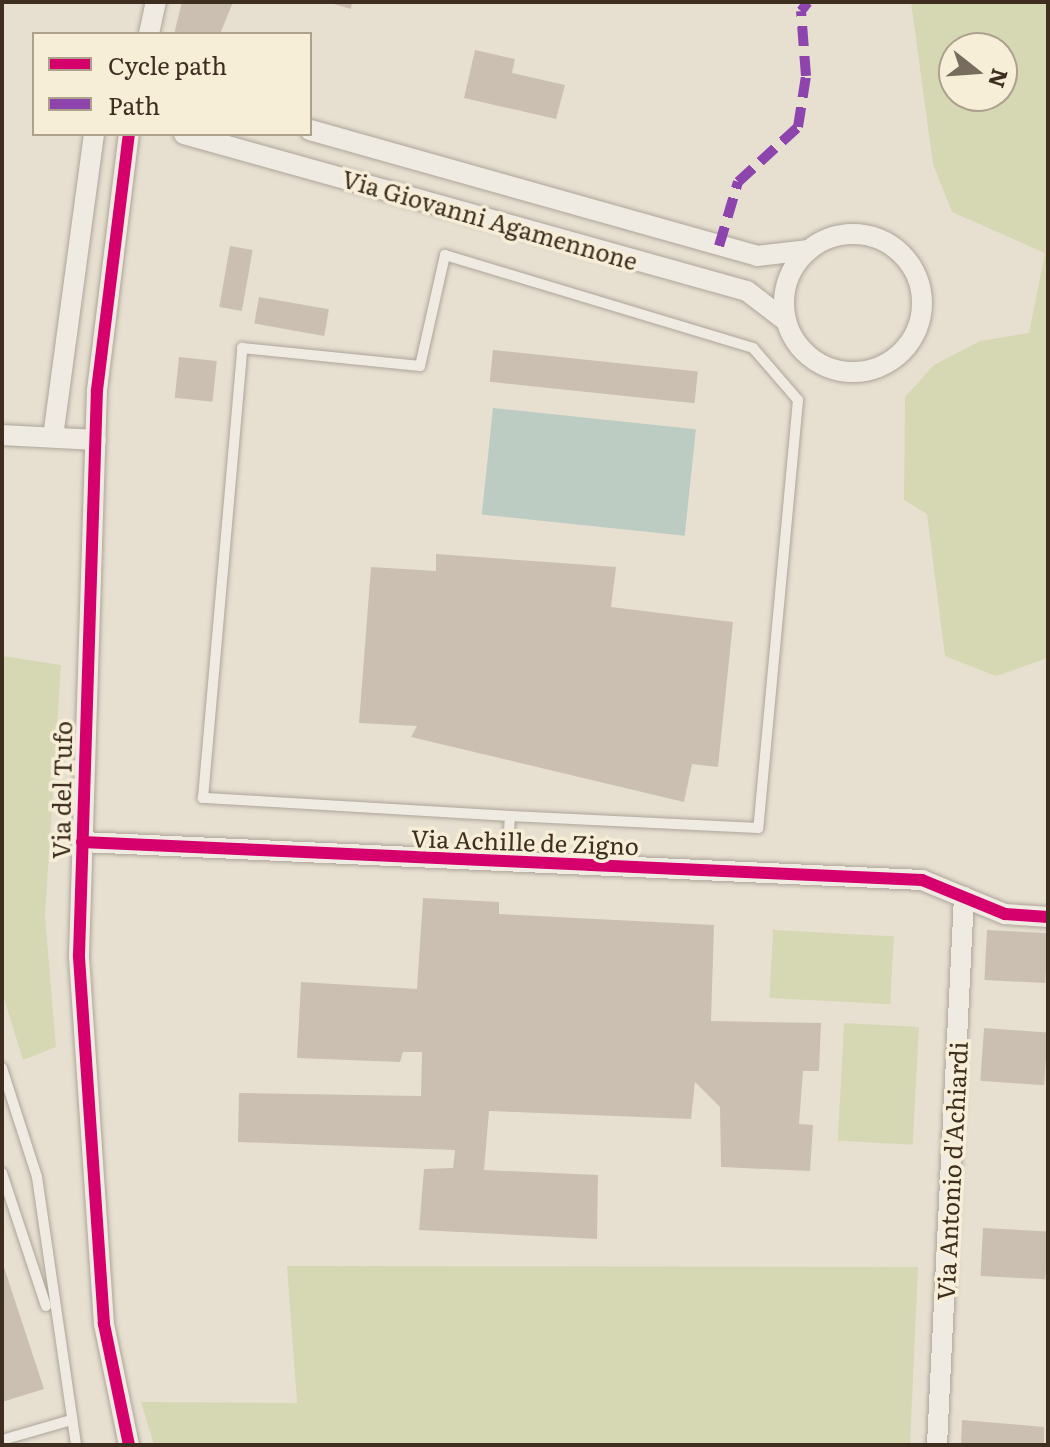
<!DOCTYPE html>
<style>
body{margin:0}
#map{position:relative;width:1050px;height:1447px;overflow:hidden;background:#e7e0d1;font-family:Literata,serif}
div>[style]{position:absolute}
.green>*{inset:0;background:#d6d7b3;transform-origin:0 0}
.water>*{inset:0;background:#bcccc2;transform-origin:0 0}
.building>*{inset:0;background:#cbbfb2;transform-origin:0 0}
.roads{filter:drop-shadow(0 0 2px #ada599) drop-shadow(0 0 2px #ada599)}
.service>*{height:10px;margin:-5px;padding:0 5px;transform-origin:5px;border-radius:5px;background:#efebe3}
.minor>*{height:20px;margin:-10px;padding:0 10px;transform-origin:10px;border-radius:10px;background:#efebe3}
.minor>.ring{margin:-10px;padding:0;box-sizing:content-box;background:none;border:20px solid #efebe3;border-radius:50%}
.quiet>*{height:10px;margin-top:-5px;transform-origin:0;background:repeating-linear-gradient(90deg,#8e44ad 0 20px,transparent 0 30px)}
.cycleway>*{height:12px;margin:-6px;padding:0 6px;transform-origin:6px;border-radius:6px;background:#d6006c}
span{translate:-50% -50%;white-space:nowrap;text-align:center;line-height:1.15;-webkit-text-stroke:7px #f7eed8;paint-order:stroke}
.street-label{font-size:24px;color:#3d2e20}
.frame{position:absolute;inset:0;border:4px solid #3d2e20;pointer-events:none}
.legend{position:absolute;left:32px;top:32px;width:280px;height:104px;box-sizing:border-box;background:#f7eed8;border:2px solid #ada18e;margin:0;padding:10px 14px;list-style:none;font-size:24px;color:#3d2e20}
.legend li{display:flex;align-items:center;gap:16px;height:40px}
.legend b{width:40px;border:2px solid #ada18e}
.north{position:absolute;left:938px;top:32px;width:80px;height:80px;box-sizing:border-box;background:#f7eed8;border:2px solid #ada18e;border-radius:50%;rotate:107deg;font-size:22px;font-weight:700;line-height:32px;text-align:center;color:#3d2e20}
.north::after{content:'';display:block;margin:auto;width:28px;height:36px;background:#786c5e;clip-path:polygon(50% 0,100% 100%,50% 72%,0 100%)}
</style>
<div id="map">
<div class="green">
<div style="clip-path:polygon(evenodd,911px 2px,1048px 2px,1048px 658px,996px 676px,945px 656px,927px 514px,904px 500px,905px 397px,934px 365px,980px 341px,1029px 333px,1045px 253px,952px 212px,933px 164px,911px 2px,954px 48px,1002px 48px,1002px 96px,954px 96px,954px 48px)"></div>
<div style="clip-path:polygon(2px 656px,61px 665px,45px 916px,56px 1047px,23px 1060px,2px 992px)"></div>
<div style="left:773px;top:930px;width:121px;height:68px;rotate:3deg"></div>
<div style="left:844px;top:1023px;width:75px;height:118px;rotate:3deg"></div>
<div style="clip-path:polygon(287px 1266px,918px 1267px,910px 1445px,154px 1445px,141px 1402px,297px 1403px)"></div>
</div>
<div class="water">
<div style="left:493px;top:408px;width:204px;height:107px;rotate:6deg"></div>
</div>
<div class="building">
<div style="clip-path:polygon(182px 2px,233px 2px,220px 34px,174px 34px)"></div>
<div style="clip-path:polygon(327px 2px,352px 2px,351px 9px)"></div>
<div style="clip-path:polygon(475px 50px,515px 59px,512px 73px,565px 85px,556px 119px,464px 98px)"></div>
<div style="left:230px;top:246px;width:23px;height:62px;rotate:10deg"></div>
<div style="left:259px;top:297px;width:71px;height:27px;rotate:10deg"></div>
<div style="left:493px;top:350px;width:206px;height:32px;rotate:6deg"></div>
<div style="left:179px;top:357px;width:38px;height:41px;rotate:6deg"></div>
<div style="clip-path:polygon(436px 554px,616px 567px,611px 607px,733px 622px,718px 767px,692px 764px,684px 802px,411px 737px,417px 726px,359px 723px,371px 567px,436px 571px)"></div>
<div style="clip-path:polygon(423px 898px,499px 902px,499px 914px,714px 925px,711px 1021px,821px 1023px,819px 1071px,803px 1071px,799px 1124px,813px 1125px,810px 1171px,721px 1167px,720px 1107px,695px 1082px,691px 1119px,489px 1111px,484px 1170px,598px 1175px,597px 1239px,419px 1230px,424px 1169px,453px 1168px,455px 1150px,238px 1142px,239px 1093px,421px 1096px,422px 1052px,403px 1052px,400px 1062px,297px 1058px,301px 982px,417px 989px)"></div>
<div style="left:987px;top:930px;width:61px;height:50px;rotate:3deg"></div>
<div style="left:984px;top:1028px;width:64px;height:53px;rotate:4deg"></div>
<div style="left:983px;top:1228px;width:65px;height:48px;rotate:3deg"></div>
<div style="clip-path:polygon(2px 1261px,44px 1389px,2px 1402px)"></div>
<div style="clip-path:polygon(962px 1420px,1044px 1427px,1044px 1445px,961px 1445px)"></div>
</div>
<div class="roads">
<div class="service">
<div style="left:507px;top:862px;width:46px;rotate:-86.3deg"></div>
<div style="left:510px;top:816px;width:308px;rotate:-176.6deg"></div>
<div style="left:203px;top:798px;width:452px;rotate:-85deg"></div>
<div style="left:242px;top:348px;width:179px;rotate:5.8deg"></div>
<div style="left:420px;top:366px;width:114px;rotate:-77.3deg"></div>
<div style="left:445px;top:255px;width:322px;rotate:16.8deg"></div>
<div style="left:753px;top:348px;width:69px;rotate:49.1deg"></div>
<div style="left:798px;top:400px;width:430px;rotate:95.3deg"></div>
<div style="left:758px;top:828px;width:248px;rotate:-177.2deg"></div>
<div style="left:2px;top:1068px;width:114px;rotate:72.2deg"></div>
<div style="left:37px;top:1177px;width:271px;rotate:81.7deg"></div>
<div style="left:2px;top:1173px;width:140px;rotate:71.7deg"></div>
<div style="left:2px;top:1440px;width:69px;rotate:-16.1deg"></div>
</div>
<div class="minor">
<div style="left:149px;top:34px;width:33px;rotate:-78deg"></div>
<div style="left:310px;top:130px;width:464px;rotate:15.7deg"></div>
<div style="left:757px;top:256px;width:52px;rotate:-6.6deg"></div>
<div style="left:184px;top:134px;width:584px;rotate:15.58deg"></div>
<div style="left:747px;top:291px;width:49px;rotate:37.6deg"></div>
<div class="ring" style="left:784px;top:234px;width:118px;height:118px"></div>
<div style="left:2px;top:435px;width:94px;rotate:3deg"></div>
<div style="left:53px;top:437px;width:306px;rotate:-82.3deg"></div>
<div style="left:82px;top:842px;width:841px;rotate:2.59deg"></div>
<div style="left:922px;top:880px;width:90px;rotate:22.3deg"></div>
<div style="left:1005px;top:914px;width:43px;rotate:4deg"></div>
<div style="left:129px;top:1445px;width:124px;rotate:-101.7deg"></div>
<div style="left:104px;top:1324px;width:370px;rotate:-93.9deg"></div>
<div style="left:79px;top:955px;width:565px;rotate:-88.18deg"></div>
<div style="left:97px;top:390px;width:258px;rotate:-82.9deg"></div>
<div style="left:937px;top:1445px;width:549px;rotate:-87.18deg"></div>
</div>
</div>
<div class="quiet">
<div style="left:719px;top:246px;width:67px;rotate:-73.5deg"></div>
<div style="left:738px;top:182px;width:81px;rotate:-42.5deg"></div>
<div style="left:798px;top:127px;width:52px;rotate:-81.1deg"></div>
<div style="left:806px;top:76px;width:65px;rotate:-94.4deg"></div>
<div style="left:801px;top:11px;width:11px;rotate:-52deg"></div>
</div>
<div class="cycleway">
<div style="left:82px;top:842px;width:841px;rotate:2.59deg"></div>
<div style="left:922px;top:880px;width:90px;rotate:22.3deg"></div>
<div style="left:1005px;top:914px;width:43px;rotate:4deg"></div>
<div style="left:129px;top:1445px;width:124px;rotate:-101.7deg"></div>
<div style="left:104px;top:1324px;width:370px;rotate:-93.9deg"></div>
<div style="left:79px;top:955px;width:565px;rotate:-88.18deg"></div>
<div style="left:97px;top:390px;width:258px;rotate:-82.9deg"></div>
</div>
<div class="street-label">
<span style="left:490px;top:219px;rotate:16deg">Via Giovanni Agamennone</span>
<span style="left:61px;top:790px;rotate:-89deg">Via del Tufo</span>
<span style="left:525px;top:841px;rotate:2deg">Via Achille de Zigno</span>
<span style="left:951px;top:1171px;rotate:-87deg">Via Antonio d'Achiardi</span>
</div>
<div class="frame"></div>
<ul class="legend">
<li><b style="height:10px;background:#d6006c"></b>Cycle path</li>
<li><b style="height:10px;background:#8e44ad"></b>Path</li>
</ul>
<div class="north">N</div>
</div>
